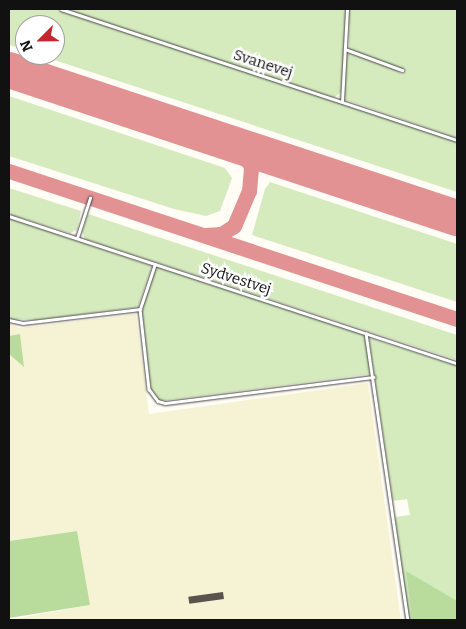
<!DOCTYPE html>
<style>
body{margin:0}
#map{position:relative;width:466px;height:629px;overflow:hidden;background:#fffdf5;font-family:Bitter,serif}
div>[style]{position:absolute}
.farmland>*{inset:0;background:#f6f3d4}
.green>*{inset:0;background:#d5ebbd}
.forest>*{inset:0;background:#b9dc9c}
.taxiway>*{height:15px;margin:-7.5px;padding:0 7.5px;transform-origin:7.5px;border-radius:7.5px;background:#e29292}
.runway>*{height:36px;margin:-18px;padding:0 18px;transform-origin:18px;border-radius:18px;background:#e29292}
.building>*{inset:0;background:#5a524d;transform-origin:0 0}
.roads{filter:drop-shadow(0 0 1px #444) drop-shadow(0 0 1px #444)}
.lane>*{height:2.5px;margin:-1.25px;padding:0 1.25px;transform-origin:1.25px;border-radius:1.25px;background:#fff}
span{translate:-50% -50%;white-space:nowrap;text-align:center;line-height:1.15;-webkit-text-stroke:5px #fff;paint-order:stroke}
.street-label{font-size:15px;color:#111}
.frame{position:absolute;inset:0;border:10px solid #111;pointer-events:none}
.north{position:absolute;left:15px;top:15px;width:50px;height:50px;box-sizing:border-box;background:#fff;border:1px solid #a0a0a0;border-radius:50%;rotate:247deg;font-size:14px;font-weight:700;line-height:20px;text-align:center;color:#111}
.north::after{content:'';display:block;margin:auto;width:18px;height:22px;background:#c4262e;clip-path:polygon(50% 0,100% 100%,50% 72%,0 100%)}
</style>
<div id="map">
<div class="farmland">
<div style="clip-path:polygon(136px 314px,149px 414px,368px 383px,401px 620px,9px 620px,89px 605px,77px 531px,9px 541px,9px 324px,20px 328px)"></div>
</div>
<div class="green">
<div style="clip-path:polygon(9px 9px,55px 9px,457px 141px,457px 192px,39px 55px,55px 55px,55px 25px,25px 25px,25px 50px,9px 45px)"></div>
<div style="clip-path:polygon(65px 9px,346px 9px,341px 92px,334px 98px)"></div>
<div style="clip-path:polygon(349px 9px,457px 9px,457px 138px,343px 99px,347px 53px,394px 68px,401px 74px,405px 70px,349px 49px)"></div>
<div style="clip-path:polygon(9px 96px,225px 168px,232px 178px,220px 211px,206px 216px,174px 209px,9px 156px)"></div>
<div style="clip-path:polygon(270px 182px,457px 244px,457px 302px,252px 235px,265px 189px)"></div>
<div style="clip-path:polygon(9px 188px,81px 211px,77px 230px,70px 233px,9px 214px)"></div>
<div style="clip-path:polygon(88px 214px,457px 335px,457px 360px,85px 239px,82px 232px)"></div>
<div style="clip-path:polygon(9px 218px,152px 266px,138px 307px,37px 320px,9px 319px)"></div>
<div style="clip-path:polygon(156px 267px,365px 335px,371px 374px,160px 401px,151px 389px,142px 309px)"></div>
<div style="clip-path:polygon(369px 338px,457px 366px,457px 620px,409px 620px,395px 517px,410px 515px,407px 499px,393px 501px)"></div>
</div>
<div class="forest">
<div style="clip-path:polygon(20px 334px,24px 367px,9px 354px,9px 336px)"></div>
<div style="clip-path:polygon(77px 531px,90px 605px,9px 618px,9px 541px)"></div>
<div style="clip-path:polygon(406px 571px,457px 601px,457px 620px,412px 620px)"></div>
</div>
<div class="taxiway">
<div style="left:9px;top:171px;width:472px;rotate:18.3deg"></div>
<div style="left:206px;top:235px;width:15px;rotate:-4deg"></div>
<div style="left:221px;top:234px;width:15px;rotate:-32deg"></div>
<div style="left:234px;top:226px;width:38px;rotate:-67deg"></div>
<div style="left:249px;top:191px;width:25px;rotate:-85deg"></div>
<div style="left:251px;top:166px;width:25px;rotate:-124deg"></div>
</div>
<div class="runway">
<div style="left:9px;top:70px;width:472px;rotate:18.3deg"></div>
</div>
<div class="building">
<div style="left:223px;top:592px;width:7px;height:35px;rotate:82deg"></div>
</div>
<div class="roads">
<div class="lane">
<div style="left:61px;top:9px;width:417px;rotate:18.3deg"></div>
<div style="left:345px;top:49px;width:61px;rotate:20.2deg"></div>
<div style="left:342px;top:102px;width:93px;rotate:-86.9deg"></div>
<div style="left:9px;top:216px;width:472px;rotate:18.2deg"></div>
<div style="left:77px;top:238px;width:42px;rotate:-72deg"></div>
<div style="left:140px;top:309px;width:81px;rotate:83.6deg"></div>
<div style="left:149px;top:389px;width:15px;rotate:53deg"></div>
<div style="left:158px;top:401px;width:7px;rotate:16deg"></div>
<div style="left:165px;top:403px;width:210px;rotate:-7.1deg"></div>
<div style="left:9px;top:320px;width:14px;rotate:12deg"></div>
<div style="left:23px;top:323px;width:118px;rotate:-6.8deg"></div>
<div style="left:140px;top:309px;width:47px;rotate:-71.6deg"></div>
<div style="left:366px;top:333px;width:290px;rotate:81.7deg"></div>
</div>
</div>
<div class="street-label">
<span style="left:263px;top:64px;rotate:18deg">Svanevej</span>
<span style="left:236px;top:279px;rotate:18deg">Sydvestvej</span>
</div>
<div class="frame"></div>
<div class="north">N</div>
</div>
